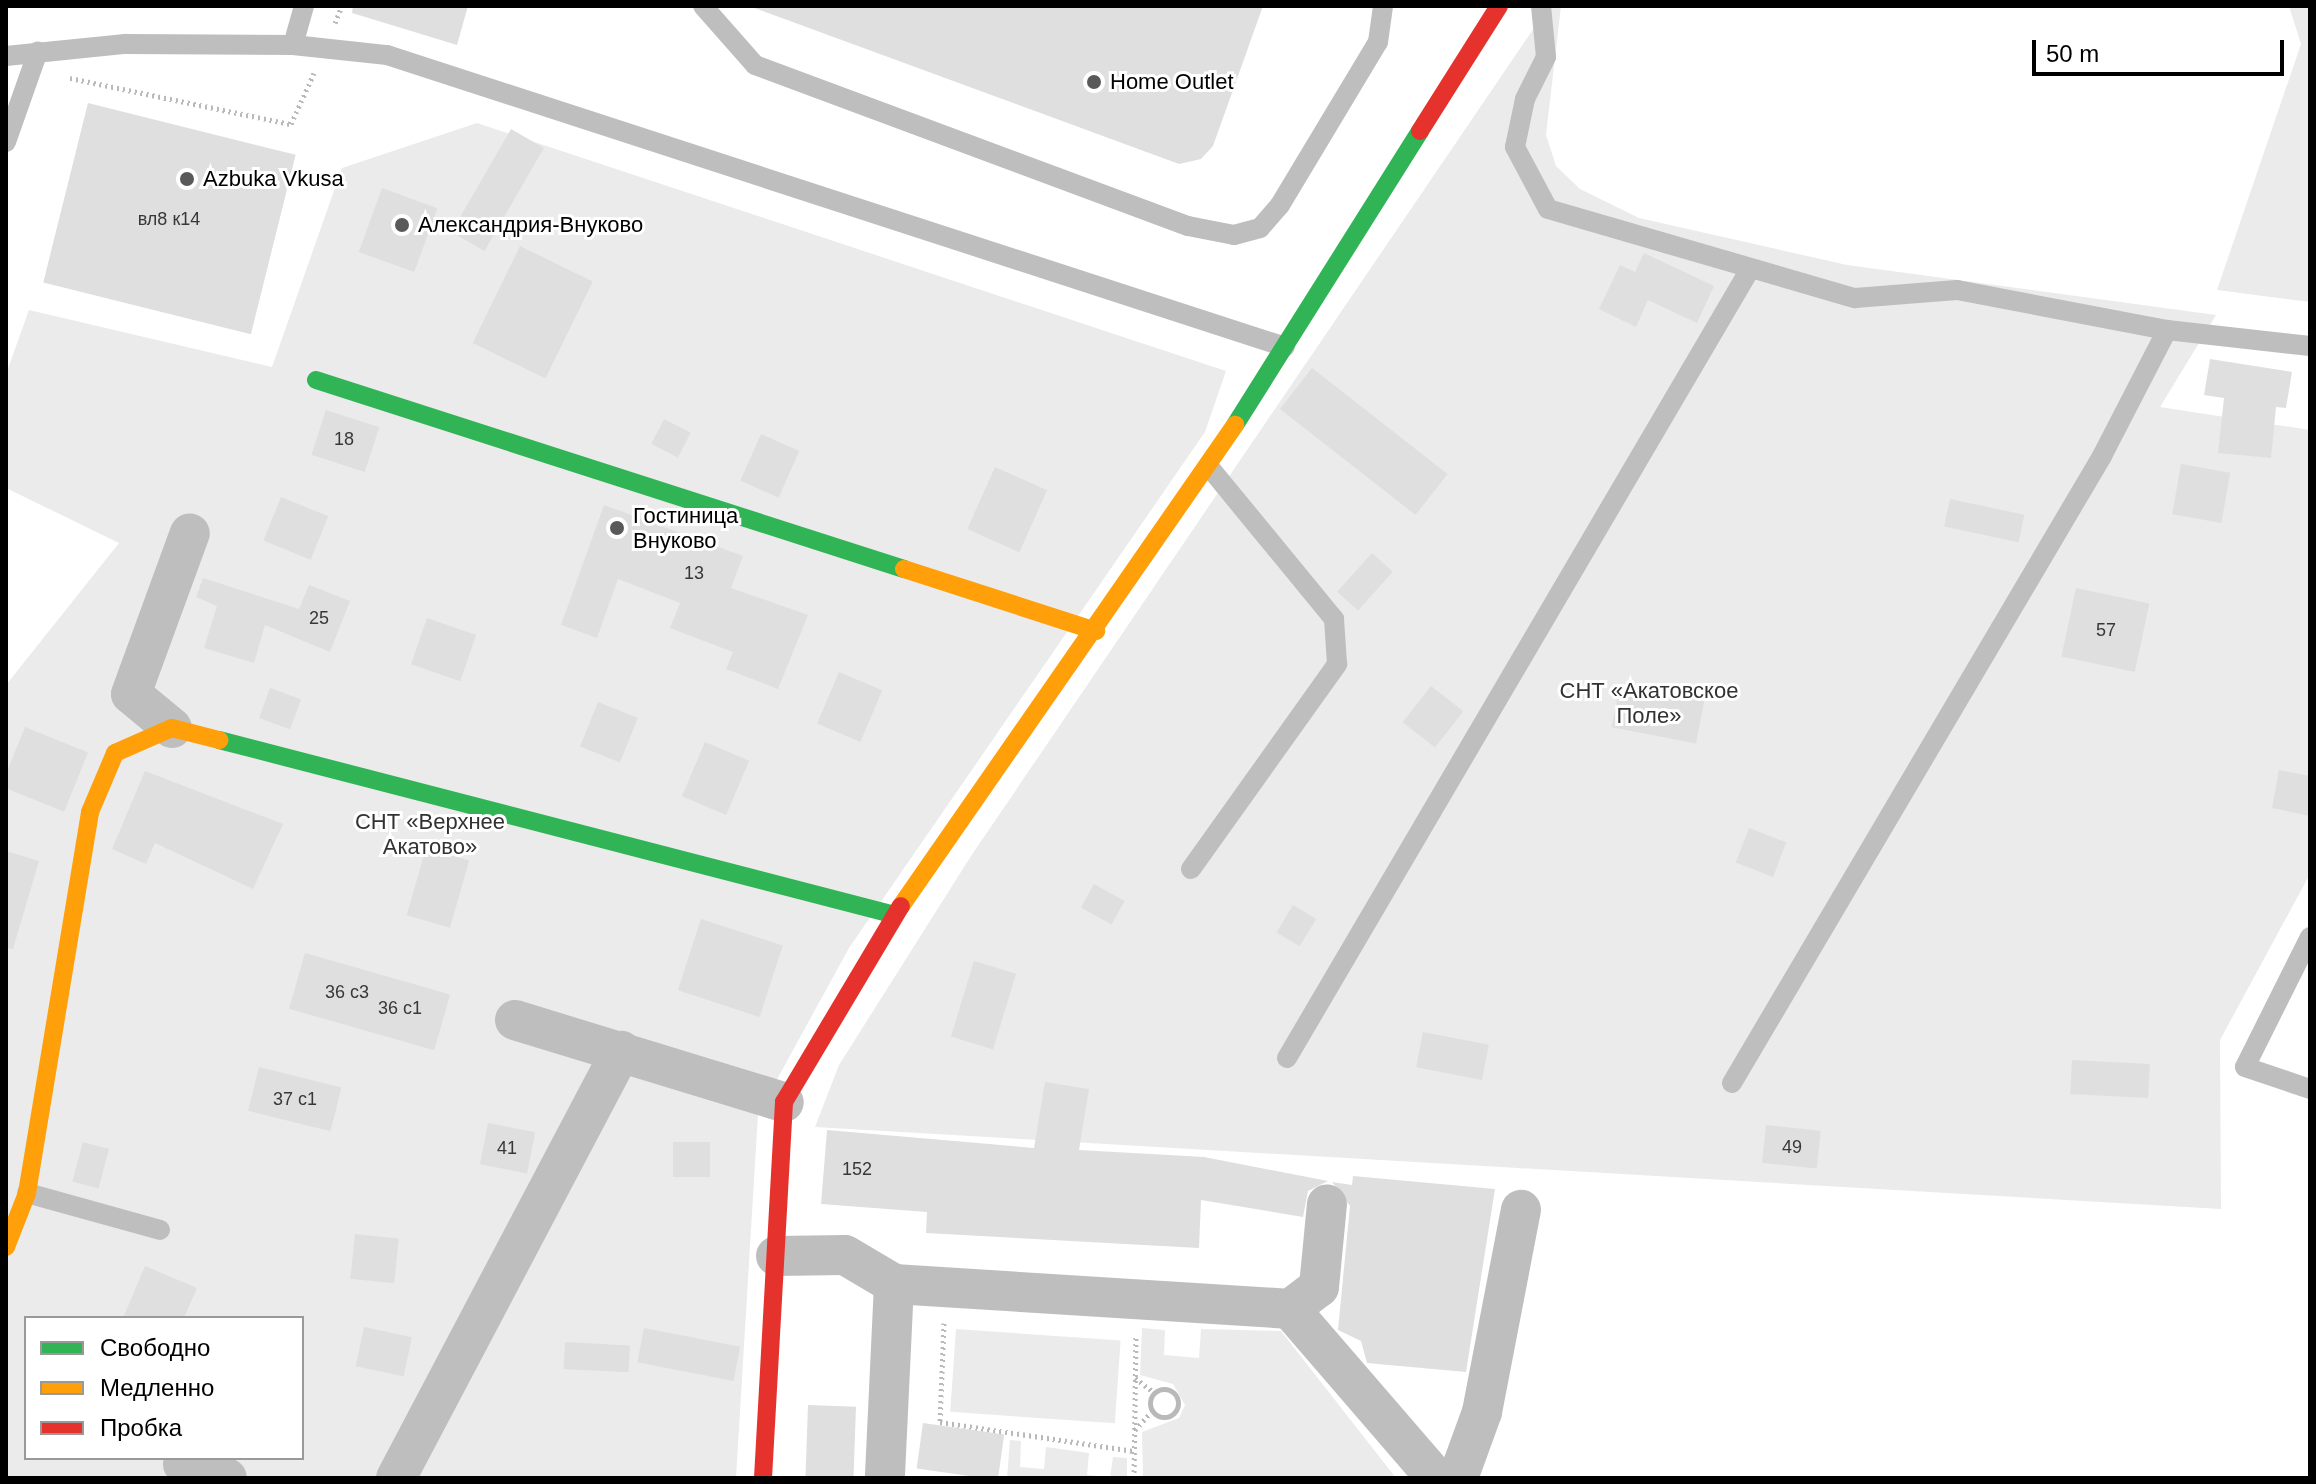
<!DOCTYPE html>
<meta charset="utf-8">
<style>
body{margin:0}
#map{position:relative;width:2316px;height:1484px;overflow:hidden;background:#fff;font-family:Arial,sans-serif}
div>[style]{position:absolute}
.green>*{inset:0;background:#ebebeb;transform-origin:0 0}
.building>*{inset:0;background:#dfdfdf;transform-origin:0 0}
.path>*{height:5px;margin-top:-2.5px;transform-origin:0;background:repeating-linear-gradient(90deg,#b9b9b9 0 2px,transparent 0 6px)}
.path>.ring{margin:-2.5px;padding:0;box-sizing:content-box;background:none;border:5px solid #b9b9b9;border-radius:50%}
.lane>*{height:20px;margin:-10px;padding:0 10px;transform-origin:10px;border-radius:10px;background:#bebebe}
.street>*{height:40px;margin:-20px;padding:0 20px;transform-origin:20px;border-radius:20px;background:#bebebe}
.fast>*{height:18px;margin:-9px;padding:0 9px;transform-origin:9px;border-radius:9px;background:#30b455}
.slow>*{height:18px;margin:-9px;padding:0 9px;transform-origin:9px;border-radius:9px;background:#ff9f0a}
.jam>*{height:18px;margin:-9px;padding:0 9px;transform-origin:9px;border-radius:9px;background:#e5322d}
.dots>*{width:22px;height:22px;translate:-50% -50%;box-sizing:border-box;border:4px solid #fff;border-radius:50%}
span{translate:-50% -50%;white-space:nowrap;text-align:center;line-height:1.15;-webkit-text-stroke:6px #fff;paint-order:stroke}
.number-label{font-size:18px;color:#383838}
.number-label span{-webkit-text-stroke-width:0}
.poi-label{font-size:22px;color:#000}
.left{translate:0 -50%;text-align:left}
.park-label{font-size:22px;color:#323232}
.frame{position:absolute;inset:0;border:8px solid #000;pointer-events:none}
.legend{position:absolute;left:24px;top:1316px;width:280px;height:144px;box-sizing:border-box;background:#fff;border:2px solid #999;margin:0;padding:10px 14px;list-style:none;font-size:24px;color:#000}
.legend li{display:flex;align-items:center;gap:16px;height:40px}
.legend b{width:40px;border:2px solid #999}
.scale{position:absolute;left:2032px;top:40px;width:252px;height:36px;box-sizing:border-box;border:4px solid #000;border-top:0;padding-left:10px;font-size:24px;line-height:28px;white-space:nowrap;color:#000;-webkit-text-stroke:6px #fff;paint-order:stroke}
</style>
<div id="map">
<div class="green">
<div style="clip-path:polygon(1549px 6px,1561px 6px,1546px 135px,1556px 166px,1580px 189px,1639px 218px,1847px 265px,2216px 315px,2160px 407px,2310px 430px,2310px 874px,2220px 1040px,2221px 1209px,815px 1127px,839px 1065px,971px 856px)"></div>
<div style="clip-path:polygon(2289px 6px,2310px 6px,2310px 302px,2217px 290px,2301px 44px)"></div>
<div style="clip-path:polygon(evenodd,477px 123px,1226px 371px,1205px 432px,849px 948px,758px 1114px,736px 1478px,6px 1478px,6px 685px,119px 543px,6px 488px,6px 374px,29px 310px,272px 367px,342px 168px,477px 123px,26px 1318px,302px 1318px,302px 1458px,26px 1458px,26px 1318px)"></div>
<div style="clip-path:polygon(1142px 1328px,1165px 1330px,1164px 1355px,1199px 1358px,1201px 1329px,1281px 1331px,1396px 1478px,1143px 1478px,1142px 1432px,1179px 1418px,1185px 1405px,1173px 1384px,1140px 1375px)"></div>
<div style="left:956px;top:1329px;width:165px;height:83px;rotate:4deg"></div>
<div style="clip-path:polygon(1010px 1440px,1021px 1441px,1020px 1467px,1044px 1469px,1046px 1447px,1089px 1453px,1087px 1475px,1110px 1477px,1113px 1457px,1127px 1458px,1127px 1478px,1007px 1478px)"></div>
</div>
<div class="building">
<div style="clip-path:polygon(353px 6px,468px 6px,457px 45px,352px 13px)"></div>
<div style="clip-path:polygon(749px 6px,1263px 6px,1213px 146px,1201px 159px,1179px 164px)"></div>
<div style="left:88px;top:103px;width:214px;height:185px;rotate:14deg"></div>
<div style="left:511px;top:129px;width:38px;height:119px;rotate:30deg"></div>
<div style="left:382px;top:188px;width:59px;height:68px;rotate:20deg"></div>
<div style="left:520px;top:246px;width:81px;height:108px;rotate:26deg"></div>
<div style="clip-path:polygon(1644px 253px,1714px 286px,1697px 323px,1648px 300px,1636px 327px,1599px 309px,1620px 265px,1635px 272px)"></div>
<div style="clip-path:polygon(2210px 359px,2292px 372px,2286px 408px,2276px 407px,2271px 458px,2218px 453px,2224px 398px,2204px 395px)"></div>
<div style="left:1312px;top:368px;width:172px;height:52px;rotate:38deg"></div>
<div style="left:326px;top:410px;width:56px;height:47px;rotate:18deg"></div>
<div style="left:664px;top:419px;width:30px;height:28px;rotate:27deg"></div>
<div style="left:761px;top:434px;width:42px;height:51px;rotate:24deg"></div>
<div style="left:2181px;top:464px;width:50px;height:51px;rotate:10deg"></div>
<div style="left:995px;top:467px;width:57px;height:68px;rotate:24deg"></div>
<div style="left:281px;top:497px;width:51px;height:47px;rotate:22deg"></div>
<div style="left:1950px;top:499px;width:76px;height:28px;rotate:12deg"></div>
<div style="clip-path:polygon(604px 505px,743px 556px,731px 588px,808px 615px,778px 689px,726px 669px,733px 652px,670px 628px,680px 603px,618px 579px,597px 638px,561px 625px)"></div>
<div style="left:1372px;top:553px;width:28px;height:52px;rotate:42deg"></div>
<div style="clip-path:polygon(203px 578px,299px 609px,309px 585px,350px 601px,330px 652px,265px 625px,254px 663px,204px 648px,217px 606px,196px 597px)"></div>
<div style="left:2076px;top:588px;width:75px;height:70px;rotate:12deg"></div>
<div style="left:427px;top:618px;width:52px;height:49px;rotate:19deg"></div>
<div style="left:839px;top:672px;width:47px;height:56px;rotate:23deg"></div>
<div style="left:1620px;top:684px;width:86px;height:44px;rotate:11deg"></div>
<div style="left:1431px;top:686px;width:41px;height:46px;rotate:38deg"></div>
<div style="left:270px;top:688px;width:33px;height:32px;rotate:20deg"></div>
<div style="left:598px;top:702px;width:43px;height:48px;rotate:22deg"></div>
<div style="left:25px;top:727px;width:68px;height:64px;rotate:22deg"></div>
<div style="left:705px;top:742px;width:48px;height:59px;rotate:23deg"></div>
<div style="clip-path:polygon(2279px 770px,2310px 776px,2310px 816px,2272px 808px)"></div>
<div style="clip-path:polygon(145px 771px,283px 824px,253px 889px,155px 843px,146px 864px,112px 849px)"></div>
<div style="left:1749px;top:828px;width:40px;height:37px;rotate:21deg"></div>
<div style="left:426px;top:848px;width:45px;height:70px;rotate:16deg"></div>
<div style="clip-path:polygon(6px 851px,39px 861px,13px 949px,6px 948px)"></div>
<div style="left:1094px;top:884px;width:35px;height:27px;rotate:29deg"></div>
<div style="left:1293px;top:905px;width:27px;height:32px;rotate:31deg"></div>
<div style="left:701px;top:919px;width:86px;height:75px;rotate:18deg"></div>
<div style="left:305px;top:953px;width:151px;height:58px;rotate:16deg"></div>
<div style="left:974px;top:961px;width:44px;height:79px;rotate:17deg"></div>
<div style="left:1423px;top:1032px;width:67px;height:36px;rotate:11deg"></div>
<div style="left:2072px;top:1060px;width:78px;height:34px;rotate:3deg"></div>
<div style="left:259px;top:1067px;width:85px;height:45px;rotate:14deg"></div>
<div style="clip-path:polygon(1045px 1082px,1089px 1089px,1079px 1150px,1204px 1157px,1328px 1181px,1308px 1191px,1303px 1217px,1201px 1200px,1199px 1248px,926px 1233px,927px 1212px,821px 1204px,827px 1130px,1034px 1148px)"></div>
<div style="left:488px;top:1123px;width:48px;height:42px;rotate:11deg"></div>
<div style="left:1766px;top:1125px;width:55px;height:38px;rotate:6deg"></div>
<div style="left:83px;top:1142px;width:27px;height:41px;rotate:15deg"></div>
<div style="left:673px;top:1142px;width:37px;height:35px"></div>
<div style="clip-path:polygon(1353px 1176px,1495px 1189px,1466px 1372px,1367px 1363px,1361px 1341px,1338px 1330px,1350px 1206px,1332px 1182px,1352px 1185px)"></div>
<div style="left:355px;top:1234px;width:44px;height:45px;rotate:6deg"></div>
<div style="clip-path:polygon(145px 1266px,197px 1288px,184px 1318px,123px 1318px)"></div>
<div style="left:364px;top:1327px;width:49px;height:40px;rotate:12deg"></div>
<div style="left:644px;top:1328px;width:98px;height:35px;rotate:11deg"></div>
<div style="left:565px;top:1342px;width:65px;height:27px;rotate:3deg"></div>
<div style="left:808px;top:1405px;width:48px;height:73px;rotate:2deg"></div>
<div style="left:923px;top:1423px;width:82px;height:46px;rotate:8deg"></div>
</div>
<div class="path">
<div style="left:335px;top:23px;width:18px;rotate:-68deg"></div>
<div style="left:70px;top:78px;width:226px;rotate:11.8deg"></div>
<div style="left:291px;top:124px;width:56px;rotate:-65.7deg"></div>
<div style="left:944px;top:1323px;width:99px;rotate:92.3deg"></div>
<div style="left:940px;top:1422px;width:196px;rotate:8.5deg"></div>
<div style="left:1135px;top:1378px;width:25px;rotate:37deg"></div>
<div class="ring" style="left:1150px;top:1389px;width:23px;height:23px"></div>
<div style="left:1135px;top:1430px;width:25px;rotate:-48deg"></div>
<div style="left:1134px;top:1478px;width:143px;rotate:-89.2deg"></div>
</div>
<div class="lane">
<div style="left:703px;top:6px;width:79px;rotate:48.6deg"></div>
<div style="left:755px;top:65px;width:462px;rotate:20.4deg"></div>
<div style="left:1188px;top:226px;width:47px;rotate:11.1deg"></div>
<div style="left:1234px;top:235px;width:27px;rotate:-15deg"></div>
<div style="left:1260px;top:228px;width:30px;rotate:-49deg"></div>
<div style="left:1280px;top:205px;width:190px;rotate:-59deg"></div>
<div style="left:1378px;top:42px;width:36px;rotate:-82deg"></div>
<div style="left:1541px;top:6px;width:51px;rotate:84.4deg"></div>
<div style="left:1546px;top:57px;width:47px;rotate:116.6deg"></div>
<div style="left:1525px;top:99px;width:49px;rotate:101.8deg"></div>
<div style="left:1515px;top:147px;width:70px;rotate:62deg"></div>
<div style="left:1548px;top:209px;width:320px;rotate:16.2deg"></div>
<div style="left:1855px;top:298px;width:102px;rotate:-4.5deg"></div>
<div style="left:1957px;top:290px;width:214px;rotate:10.8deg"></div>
<div style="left:2167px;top:330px;width:144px;rotate:6.4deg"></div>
<div style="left:293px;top:45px;width:95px;rotate:6.1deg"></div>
<div style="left:387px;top:55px;width:944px;rotate:18.01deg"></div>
<div style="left:6px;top:56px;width:120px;rotate:-5.8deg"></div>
<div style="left:125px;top:44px;width:168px;rotate:0.3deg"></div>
<div style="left:293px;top:45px;width:41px;rotate:-74.2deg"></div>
<div style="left:6px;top:142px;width:96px;rotate:-70.6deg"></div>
<div style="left:1191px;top:869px;width:252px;rotate:-54.5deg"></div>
<div style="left:1337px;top:664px;width:45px;rotate:-93.8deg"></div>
<div style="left:1334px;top:619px;width:197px;rotate:-129.4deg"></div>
<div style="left:2310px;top:937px;width:145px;rotate:116.6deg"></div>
<div style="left:2245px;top:1067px;width:69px;rotate:18.7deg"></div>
<div style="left:1287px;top:1058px;width:913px;rotate:-59.59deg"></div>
<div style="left:1732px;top:1083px;width:728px;rotate:-59.45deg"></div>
<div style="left:2102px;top:456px;width:142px;rotate:-62.7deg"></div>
<div style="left:27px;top:1193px;width:138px;rotate:15.5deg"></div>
</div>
<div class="street">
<div style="left:172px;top:728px;width:53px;rotate:-140.3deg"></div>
<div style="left:131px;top:694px;width:171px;rotate:-69.9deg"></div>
<div style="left:515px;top:1020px;width:281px;rotate:17deg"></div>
<div style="left:776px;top:1256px;width:69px;rotate:-0.8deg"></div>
<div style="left:845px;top:1255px;width:57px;rotate:30.6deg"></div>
<div style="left:894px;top:1284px;width:194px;rotate:92.7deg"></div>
<div style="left:894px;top:1284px;width:397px;rotate:3.6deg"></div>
<div style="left:1290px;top:1309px;width:223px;rotate:49.2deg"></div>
<div style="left:1290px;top:1309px;width:36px;rotate:-37deg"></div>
<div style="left:1319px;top:1287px;width:83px;rotate:-84.5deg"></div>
<div style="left:183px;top:1464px;width:46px;rotate:17.7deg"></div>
<div style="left:396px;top:1478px;width:483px;rotate:-62.2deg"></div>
<div style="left:1458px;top:1478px;width:70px;rotate:-70deg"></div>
<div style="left:1482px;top:1412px;width:206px;rotate:-79.1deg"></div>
</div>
<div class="fast">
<div style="left:316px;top:380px;width:618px;rotate:17.82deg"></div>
<div style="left:1235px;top:425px;width:347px;rotate:-57.8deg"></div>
<div style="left:219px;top:740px;width:698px;rotate:14.51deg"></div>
</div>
<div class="slow">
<div style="left:904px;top:569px;width:202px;rotate:17.9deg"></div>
<div style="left:901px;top:906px;width:586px;rotate:-55.22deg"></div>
<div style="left:6px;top:1247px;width:58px;rotate:-68.7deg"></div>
<div style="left:27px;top:1193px;width:386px;rotate:-80.6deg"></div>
<div style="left:90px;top:812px;width:64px;rotate:-67deg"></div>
<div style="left:115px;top:753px;width:62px;rotate:-23.7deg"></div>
<div style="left:172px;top:728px;width:49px;rotate:14.3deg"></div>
</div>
<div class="jam">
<div style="left:1420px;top:131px;width:148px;rotate:-57.7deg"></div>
<div style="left:763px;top:1478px;width:377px;rotate:-86.8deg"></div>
<div style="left:784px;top:1102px;width:228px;rotate:-59.2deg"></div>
</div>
<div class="dots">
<div style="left:1094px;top:82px;background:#595959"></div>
<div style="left:187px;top:179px;background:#595959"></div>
<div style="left:402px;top:225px;background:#595959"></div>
<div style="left:617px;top:528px;background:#595959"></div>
</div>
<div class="number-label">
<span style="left:169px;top:219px">вл8 к14</span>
<span style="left:344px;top:439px">18</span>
<span style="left:694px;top:573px">13</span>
<span style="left:319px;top:618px">25</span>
<span style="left:2106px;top:630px">57</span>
<span style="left:347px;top:992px">36 с3</span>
<span style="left:400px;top:1008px">36 с1</span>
<span style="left:295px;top:1099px">37 с1</span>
<span style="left:1792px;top:1147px">49</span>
<span style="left:507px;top:1148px">41</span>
<span style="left:857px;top:1169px">152</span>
</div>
<div class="poi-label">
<span class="left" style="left:1110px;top:82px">Home Outlet</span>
<span class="left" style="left:203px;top:179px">Azbuka Vkusa</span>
<span class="left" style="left:418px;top:225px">Александрия-Внуково</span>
<span class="left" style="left:633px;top:528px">Гостиница<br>Внуково</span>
</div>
<div class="park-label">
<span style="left:1649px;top:703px">СНТ «Акатовское<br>Поле»</span>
<span style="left:430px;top:834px">СНТ «Верхнее<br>Акатово»</span>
</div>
<div class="frame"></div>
<ul class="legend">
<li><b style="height:10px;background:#30b455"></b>Свободно</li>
<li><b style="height:10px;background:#ff9f0a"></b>Медленно</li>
<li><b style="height:10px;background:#e5322d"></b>Пробка</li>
</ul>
<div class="scale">50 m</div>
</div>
